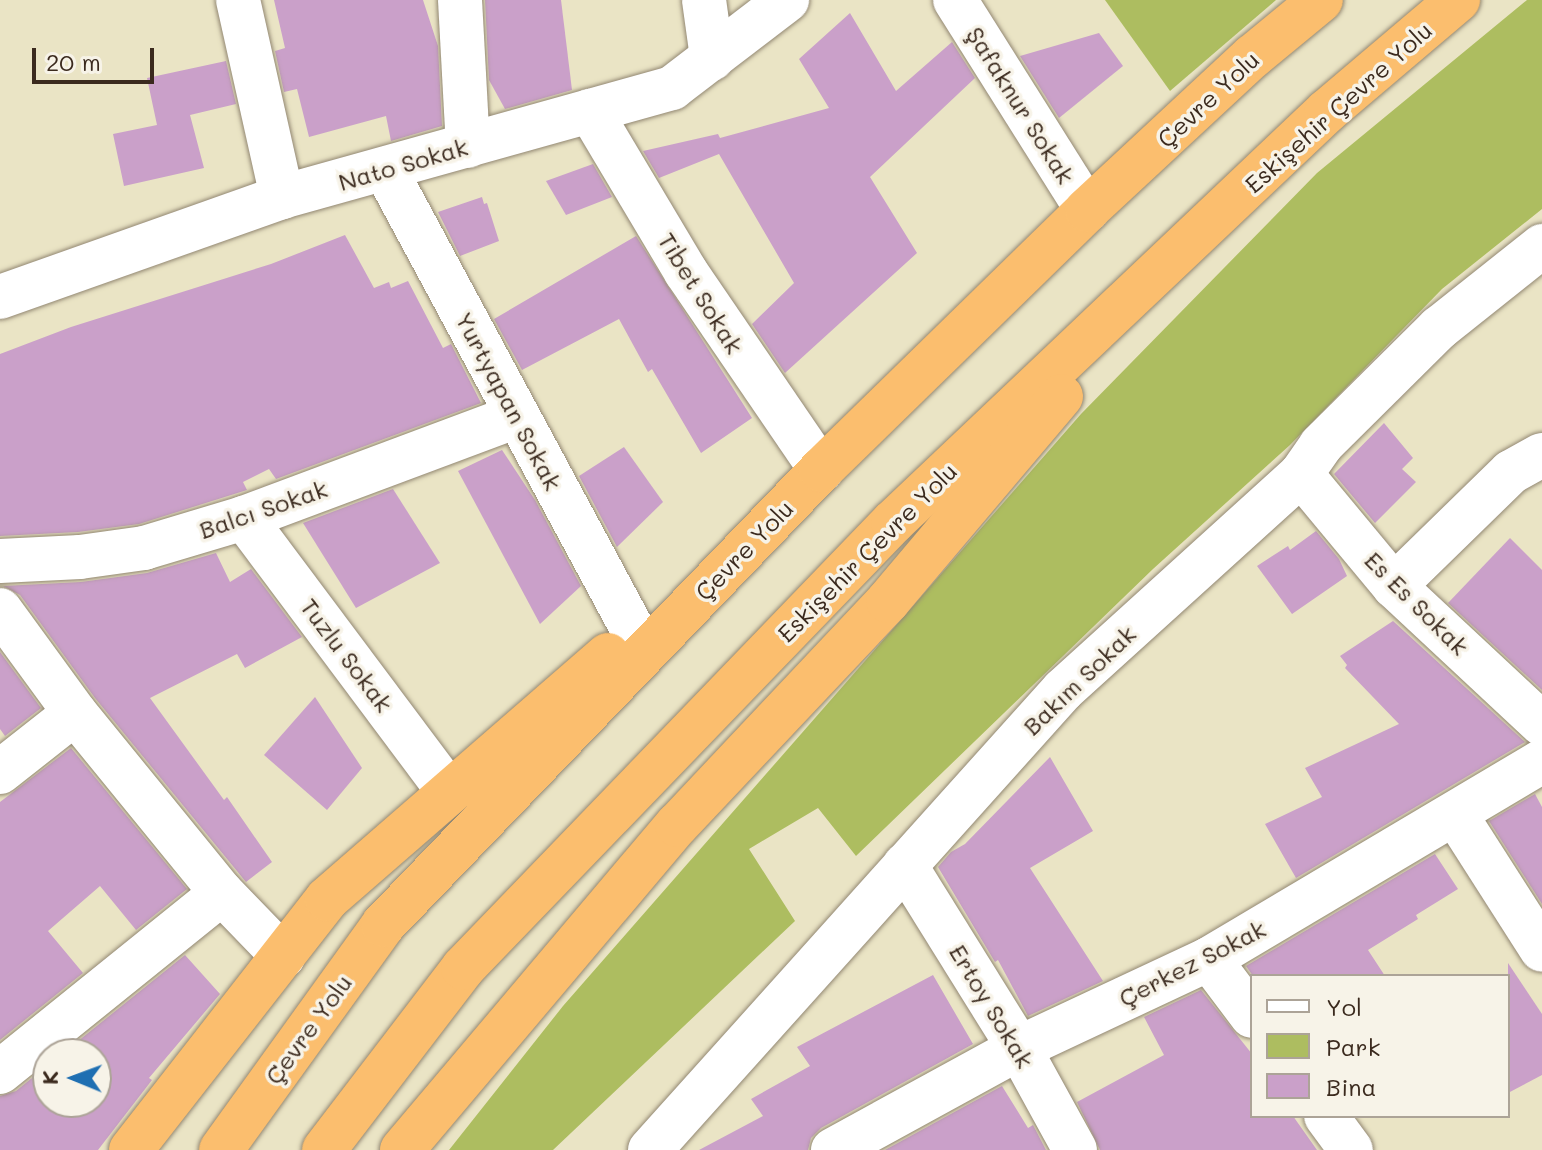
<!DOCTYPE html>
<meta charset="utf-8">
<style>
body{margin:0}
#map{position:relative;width:1542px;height:1150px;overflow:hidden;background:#eae4c5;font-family:Mali,sans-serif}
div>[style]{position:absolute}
.green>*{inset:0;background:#adbd60}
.building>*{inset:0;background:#caa0c9}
.roads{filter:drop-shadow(0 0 2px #928772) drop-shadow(0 0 2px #928772)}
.street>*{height:44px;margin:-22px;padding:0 22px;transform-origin:22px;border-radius:22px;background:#fff}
.highway>*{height:44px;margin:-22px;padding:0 22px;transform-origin:22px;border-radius:22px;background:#fbbe6e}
span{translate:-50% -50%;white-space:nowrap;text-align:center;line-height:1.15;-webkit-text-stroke:7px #f7f3e8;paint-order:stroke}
.street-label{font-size:24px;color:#3b2a1e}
.legend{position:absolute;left:1250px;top:974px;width:260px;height:144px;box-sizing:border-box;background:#f7f3e8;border:2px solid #aca397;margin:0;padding:10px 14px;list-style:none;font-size:24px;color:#3b2a1e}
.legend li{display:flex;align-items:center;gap:16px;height:40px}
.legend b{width:40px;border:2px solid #aca397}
.north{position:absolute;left:32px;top:1038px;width:80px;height:80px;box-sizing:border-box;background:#f7f3e8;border:2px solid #aca397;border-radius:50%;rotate:271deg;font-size:22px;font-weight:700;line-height:32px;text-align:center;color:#3b2a1e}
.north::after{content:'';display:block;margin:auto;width:28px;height:36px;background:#1f6fb2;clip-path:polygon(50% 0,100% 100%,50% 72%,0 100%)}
.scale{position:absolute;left:32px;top:48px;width:122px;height:36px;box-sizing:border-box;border:4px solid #3b2a1e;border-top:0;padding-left:10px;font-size:24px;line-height:28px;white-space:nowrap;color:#3b2a1e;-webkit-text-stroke:6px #f7f3e8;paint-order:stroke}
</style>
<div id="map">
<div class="green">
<div style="clip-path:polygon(1105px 0,1276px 0,1170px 91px)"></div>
<div style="clip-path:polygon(1527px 0,1542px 0,1542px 209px,1442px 289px,1290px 445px,1153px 569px,856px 856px,818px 808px,749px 849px,795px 921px,553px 1150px,449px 1150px,563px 1006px,1081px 414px,1317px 173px)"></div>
</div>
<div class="building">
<div style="clip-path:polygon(274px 0,423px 0,438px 46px,442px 126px,391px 141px,386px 116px,309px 137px,297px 89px,284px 92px,275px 51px,285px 48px)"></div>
<div style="clip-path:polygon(485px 0,561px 0,572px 90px,505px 109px,489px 80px)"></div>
<div style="clip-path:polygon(850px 13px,896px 91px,952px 42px,975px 78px,870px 177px,917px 253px,785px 373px,752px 324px,794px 283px,719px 154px,659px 178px,643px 151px,718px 134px,720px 138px,829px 108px,799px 59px)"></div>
<div style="clip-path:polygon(1099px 33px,1123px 66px,1059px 118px,1020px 56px)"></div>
<div style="clip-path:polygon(226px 61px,236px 104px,190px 115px,204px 168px,124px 186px,113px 134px,157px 125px,147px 78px)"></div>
<div style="clip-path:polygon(593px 164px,612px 197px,566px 215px,546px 181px)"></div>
<div style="clip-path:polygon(482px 197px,484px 204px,487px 203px,499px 241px,460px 256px,438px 212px)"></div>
<div style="clip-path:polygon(345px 235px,374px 288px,389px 282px,391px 288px,408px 281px,443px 348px,451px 344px,481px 403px,276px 479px,269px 469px,243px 482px,247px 490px,139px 524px,78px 532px,0 536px,0 354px,71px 327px,271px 264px)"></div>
<div style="clip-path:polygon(636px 236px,752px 418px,701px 453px,652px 369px,648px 372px,619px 319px,522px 370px,494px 319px)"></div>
<div style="clip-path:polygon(1384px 423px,1413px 458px,1402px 469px,1416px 482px,1375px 523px,1334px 474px)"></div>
<div style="clip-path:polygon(624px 447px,663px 502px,617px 547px,579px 476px)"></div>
<div style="clip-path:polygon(502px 450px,535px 500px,581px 586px,540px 624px,458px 471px)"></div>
<div style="clip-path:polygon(393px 489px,440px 563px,356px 608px,303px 523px)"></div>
<div style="clip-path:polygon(1316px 531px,1339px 559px,1347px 576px,1292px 614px,1257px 566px,1288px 546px,1290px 550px)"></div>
<div style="clip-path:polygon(1510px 538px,1542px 570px,1542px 690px,1448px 603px)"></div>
<div style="clip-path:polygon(216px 553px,230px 582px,251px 569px,302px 637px,245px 668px,237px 654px,150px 698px,224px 800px,227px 797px,272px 862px,246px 882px,95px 698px,20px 595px,3px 586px,81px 582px,147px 573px)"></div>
<div style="clip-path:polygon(1393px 621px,1525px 742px,1296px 878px,1265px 824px,1322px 797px,1305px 768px,1399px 724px,1345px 668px,1347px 665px,1340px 656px)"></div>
<div style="clip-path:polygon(0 652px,41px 708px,5px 736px,0 729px)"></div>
<div style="clip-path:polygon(315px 697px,362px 768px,327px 810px,264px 755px)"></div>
<div style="clip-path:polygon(71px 748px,187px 889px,136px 930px,100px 886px,48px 931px,83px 973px,0 1040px,0 802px)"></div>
<div style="clip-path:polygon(1050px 757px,1093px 831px,1030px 868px,1103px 981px,1028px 1016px,998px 960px,995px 962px,938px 867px,951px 852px,965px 844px)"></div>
<div style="clip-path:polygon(1535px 794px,1542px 807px,1542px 904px,1489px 821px)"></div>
<div style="clip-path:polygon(1435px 854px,1458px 889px,1416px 915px,1418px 919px,1368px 950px,1385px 976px,1253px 976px,1246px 966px)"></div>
<div style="clip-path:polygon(185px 955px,220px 994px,149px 1078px,152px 1080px,98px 1150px,0 1150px,0 1096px,16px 1091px,48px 1065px,48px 1102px,96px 1102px,96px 1054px,62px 1054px)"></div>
<div style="clip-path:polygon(1508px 963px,1542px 1014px,1542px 1075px,1508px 1093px)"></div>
<div style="clip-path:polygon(933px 975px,973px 1044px,821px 1128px,811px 1138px,808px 1150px,699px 1150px,763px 1116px,751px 1099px,810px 1066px,797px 1047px)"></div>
<div style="clip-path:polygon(1201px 990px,1252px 1054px,1252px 1116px,1293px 1116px,1317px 1150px,1100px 1150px,1077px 1102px,1164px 1055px,1144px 1017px)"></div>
<div style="clip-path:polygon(1002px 1086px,1028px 1128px,1033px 1125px,1046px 1150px,885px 1150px)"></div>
</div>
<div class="roads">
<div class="street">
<div style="left:238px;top:0;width:202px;rotate:77.4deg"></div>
<div style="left:460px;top:0;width:146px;rotate:86.9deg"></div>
<div style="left:704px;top:0;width:59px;rotate:82.1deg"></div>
<div style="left:955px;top:0;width:248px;rotate:57.8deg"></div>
<div style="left:590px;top:111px;width:187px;rotate:59.2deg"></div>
<div style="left:686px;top:272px;width:240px;rotate:55.7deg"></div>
<div style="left:385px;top:169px;width:526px;rotate:61.73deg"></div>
<div style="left:0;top:297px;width:299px;rotate:-19.5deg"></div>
<div style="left:282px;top:197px;width:405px;rotate:-15.6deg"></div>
<div style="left:672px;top:88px;width:145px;rotate:-37.4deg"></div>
<div style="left:1301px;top:474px;width:146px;rotate:50.3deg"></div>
<div style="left:1394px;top:586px;width:202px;rotate:43deg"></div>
<div style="left:244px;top:518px;width:342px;rotate:53.2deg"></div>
<div style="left:0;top:561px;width:80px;rotate:-2.9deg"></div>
<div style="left:80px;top:557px;width:65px;rotate:-8deg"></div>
<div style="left:144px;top:548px;width:104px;rotate:-16.7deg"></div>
<div style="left:244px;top:518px;width:291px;rotate:-20.5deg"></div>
<div style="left:1394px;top:586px;width:163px;rotate:-44.3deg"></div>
<div style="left:1511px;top:472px;width:35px;rotate:-29deg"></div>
<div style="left:0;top:610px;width:127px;rotate:53.9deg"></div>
<div style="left:75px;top:713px;width:232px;rotate:50.8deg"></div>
<div style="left:222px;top:893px;width:88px;rotate:45.9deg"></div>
<div style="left:0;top:772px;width:95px;rotate:-38.2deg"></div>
<div style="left:1455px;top:814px;width:161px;rotate:57.4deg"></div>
<div style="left:905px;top:865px;width:216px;rotate:58.1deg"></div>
<div style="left:1019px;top:1048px;width:116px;rotate:61.2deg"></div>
<div style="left:1209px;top:959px;width:71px;rotate:53deg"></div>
<div style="left:0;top:1072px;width:285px;rotate:-38.9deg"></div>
<div style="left:1326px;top:1116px;width:42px;rotate:53.7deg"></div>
<div style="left:650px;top:1150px;width:618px;rotate:-48.08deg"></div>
<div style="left:1063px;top:690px;width:321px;rotate:-42.2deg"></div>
<div style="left:1301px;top:474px;width:35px;rotate:-55deg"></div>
<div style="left:1321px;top:445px;width:166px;rotate:-44.8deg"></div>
<div style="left:1439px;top:328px;width:132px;rotate:-38.5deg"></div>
<div style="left:833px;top:1150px;width:212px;rotate:-28.7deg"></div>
<div style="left:1019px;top:1048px;width:210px;rotate:-25.1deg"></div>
<div style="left:1209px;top:959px;width:387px;rotate:-30.7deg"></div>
</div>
<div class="highway">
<div style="left:131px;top:1150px;width:318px;rotate:-52deg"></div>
<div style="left:327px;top:899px;width:372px;rotate:-41deg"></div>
<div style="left:221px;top:1150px;width:277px;rotate:-54.2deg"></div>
<div style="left:383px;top:925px;width:632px;rotate:-46.09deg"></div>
<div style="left:821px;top:470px;width:372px;rotate:-44.3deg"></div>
<div style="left:1087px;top:210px;width:226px;rotate:-42.9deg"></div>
<div style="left:1253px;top:56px;width:88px;rotate:-39.5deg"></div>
<div style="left:324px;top:1150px;width:229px;rotate:-52.6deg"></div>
<div style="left:463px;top:968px;width:620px;rotate:-46.05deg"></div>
<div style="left:893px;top:522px;width:598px;rotate:-43.44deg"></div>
<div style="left:1327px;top:111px;width:172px;rotate:-40.3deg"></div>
<div style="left:402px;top:1150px;width:426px;rotate:-49.8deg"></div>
<div style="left:677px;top:825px;width:308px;rotate:-46.7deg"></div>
<div style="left:888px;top:601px;width:268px;rotate:-49.8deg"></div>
</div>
</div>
<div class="street-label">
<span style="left:1208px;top:99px;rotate:-43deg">Çevre Yolu</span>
<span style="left:1021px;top:105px;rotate:58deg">Şafaknur Sokak</span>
<span style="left:1338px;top:107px;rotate:-42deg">Eskişehir Çevre Yolu</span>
<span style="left:403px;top:164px;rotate:-16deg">Nato Sokak</span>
<span style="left:701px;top:293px;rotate:58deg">Tibet Sokak</span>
<span style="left:509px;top:401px;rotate:62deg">Yurtyapan Sokak</span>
<span style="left:263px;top:509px;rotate:-19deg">Balcı Sokak</span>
<span style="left:744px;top:550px;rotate:-46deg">Çevre Yolu</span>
<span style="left:867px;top:552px;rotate:-45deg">Eskişehir Çevre Yolu</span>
<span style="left:1417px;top:603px;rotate:45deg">Es Es Sokak</span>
<span style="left:347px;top:655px;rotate:53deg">Tuzlu Sokak</span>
<span style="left:1079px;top:680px;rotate:-44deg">Bakım Sokak</span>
<span style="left:1192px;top:963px;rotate:-27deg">Çerkez Sokak</span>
<span style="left:992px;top:1006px;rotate:59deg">Ertoy Sokak</span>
<span style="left:308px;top:1029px;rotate:-54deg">Çevre Yolu</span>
</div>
<ul class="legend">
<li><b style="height:10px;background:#fff"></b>Yol</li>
<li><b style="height:22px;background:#adbd60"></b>Park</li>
<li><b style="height:22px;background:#caa0c9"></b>Bina</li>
</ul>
<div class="north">K</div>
<div class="scale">20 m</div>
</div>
